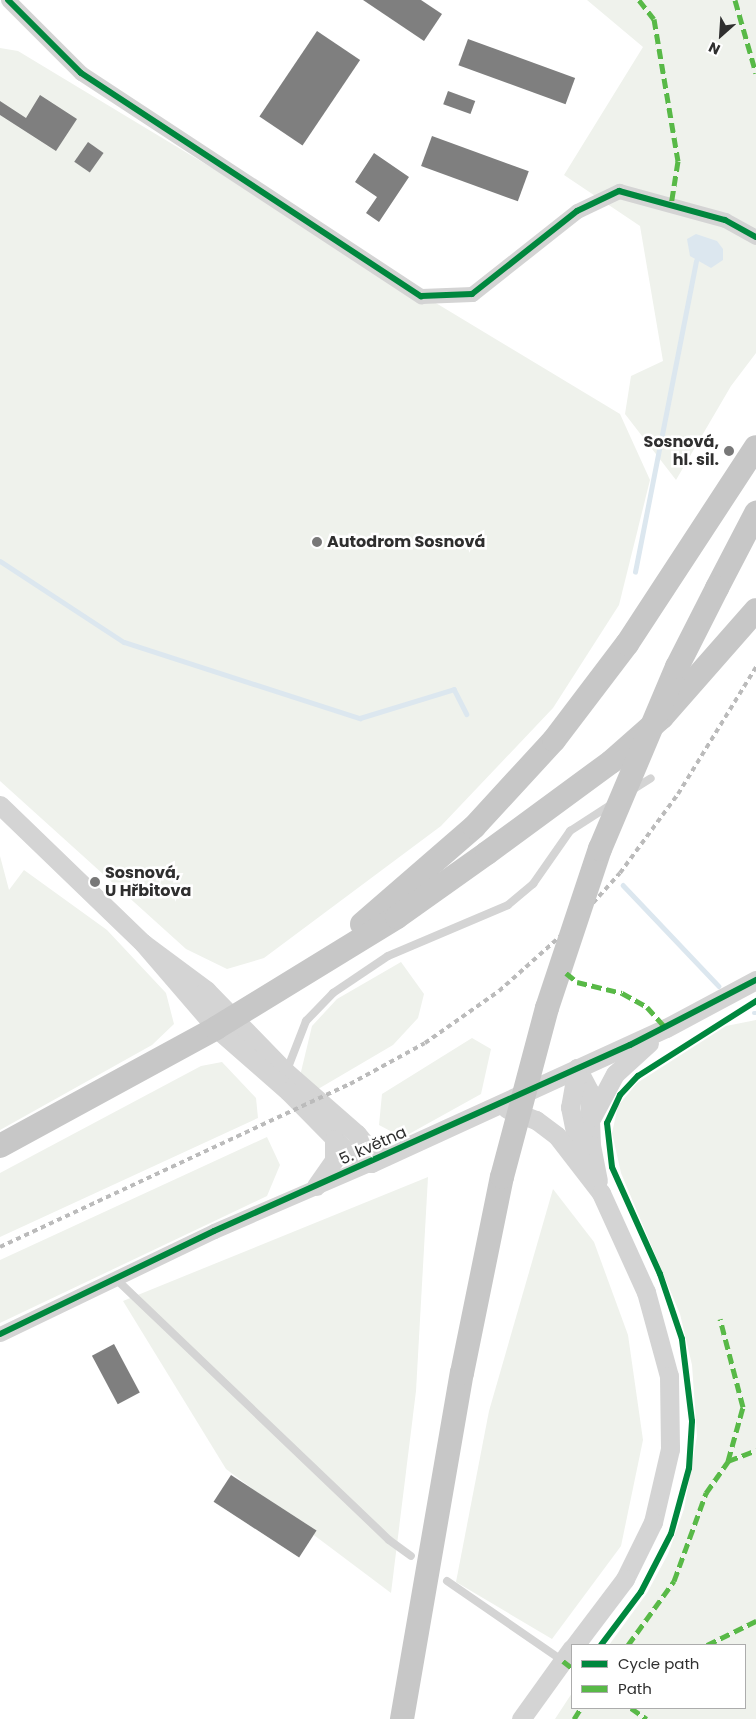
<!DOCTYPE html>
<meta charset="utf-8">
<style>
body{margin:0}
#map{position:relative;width:756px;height:1719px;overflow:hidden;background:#fff;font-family:Poppins,sans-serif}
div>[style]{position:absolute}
.green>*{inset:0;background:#eff2ec}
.water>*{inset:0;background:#dce7ef}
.stream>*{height:4.5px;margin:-2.25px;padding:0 2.25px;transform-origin:2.25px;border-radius:2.25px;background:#dce7ef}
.building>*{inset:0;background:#7f7f7f;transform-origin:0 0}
.service>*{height:8px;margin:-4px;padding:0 4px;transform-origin:4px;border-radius:4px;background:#d4d4d4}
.minor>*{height:15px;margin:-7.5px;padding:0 7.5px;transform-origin:7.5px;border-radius:7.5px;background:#d4d4d4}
.tertiary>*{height:19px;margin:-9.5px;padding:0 9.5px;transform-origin:9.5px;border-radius:9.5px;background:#d4d4d4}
.primary>*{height:24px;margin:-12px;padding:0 12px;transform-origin:12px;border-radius:12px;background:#c7c7c7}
.rail>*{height:4px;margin-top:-2px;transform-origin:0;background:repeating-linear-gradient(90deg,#bbb 0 5px,transparent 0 9px)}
.primary-bridge>*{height:24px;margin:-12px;padding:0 12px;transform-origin:12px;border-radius:12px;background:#c7c7c7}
.quiet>*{height:5px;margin-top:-2.5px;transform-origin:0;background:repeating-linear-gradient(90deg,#58b947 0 10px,transparent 0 15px)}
.cycleway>*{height:6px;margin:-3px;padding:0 3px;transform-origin:3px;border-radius:3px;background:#00873e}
.dots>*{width:14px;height:14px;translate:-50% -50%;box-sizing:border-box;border:2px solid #fff;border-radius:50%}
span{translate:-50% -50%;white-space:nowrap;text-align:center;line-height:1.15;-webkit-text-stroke:5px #fff;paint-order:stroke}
.poi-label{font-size:16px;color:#2f2f2f;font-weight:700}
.right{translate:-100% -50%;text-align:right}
.left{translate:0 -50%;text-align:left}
.street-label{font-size:16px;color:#2f2f2f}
.legend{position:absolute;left:571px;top:1644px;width:175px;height:65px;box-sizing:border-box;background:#fff;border:1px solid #acacac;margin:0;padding:6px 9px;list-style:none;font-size:15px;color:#2f2f2f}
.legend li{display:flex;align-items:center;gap:10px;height:25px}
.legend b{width:25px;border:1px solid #acacac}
.north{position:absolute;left:696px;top:10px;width:50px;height:50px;-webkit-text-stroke:4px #fff;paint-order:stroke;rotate:206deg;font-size:14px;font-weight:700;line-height:20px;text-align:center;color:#2f2f2f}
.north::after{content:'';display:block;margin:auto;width:18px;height:22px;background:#2f2f2f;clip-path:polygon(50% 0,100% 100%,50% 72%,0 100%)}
</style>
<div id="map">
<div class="green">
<div style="clip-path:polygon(587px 0,756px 0,756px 353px,731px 386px,676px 480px,625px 414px,631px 376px,663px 361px,640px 226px,564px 175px,643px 47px)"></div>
<div style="clip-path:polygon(0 48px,18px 51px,620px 414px,650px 480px,619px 605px,553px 708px,441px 826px,264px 958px,227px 969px,186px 949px,0 781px)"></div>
<div style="clip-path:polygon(0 856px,9px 890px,24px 870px,107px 930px,166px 993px,174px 1024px,152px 1045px,0 1130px)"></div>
<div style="clip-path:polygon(401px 962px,424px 994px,418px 1018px,393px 1045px,313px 1092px,300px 1076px,312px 1026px,337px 999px)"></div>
<div style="clip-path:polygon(756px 1020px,756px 1719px,555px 1719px,572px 1693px,572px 1708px,745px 1708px,745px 1645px,609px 1645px,647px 1593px,668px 1554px,684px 1509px,697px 1436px,692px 1365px,680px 1314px,621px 1173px,612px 1133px,618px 1106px,637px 1083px,726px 1026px)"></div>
<div style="clip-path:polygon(472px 1038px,491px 1049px,481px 1094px,409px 1134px,396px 1134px,379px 1125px,382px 1094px)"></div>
<div style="clip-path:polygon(222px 1062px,256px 1098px,258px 1118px,0 1237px,0 1173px,201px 1066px)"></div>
<div style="clip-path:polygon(267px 1137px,280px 1165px,267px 1196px,0 1323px,0 1260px)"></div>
<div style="clip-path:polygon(428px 1177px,416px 1391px,391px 1593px,226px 1469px,123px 1301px)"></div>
<div style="clip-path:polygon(553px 1189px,594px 1242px,628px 1335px,643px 1440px,621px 1546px,552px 1639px,456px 1582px,489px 1411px)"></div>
</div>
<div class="water">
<div style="clip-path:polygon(696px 234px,717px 241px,723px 249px,723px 260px,711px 268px,690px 256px,687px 239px)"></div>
</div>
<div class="stream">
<div style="left:0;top:561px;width:148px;rotate:33.2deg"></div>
<div style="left:124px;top:642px;width:248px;rotate:17.9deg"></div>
<div style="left:360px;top:718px;width:98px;rotate:-17.1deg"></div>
<div style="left:454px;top:689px;width:28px;rotate:63deg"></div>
<div style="left:635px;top:572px;width:317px;rotate:-78.9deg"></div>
<div style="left:623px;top:885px;width:139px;rotate:46.5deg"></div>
<div style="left:754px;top:1013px;width:2px"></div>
</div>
<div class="building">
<div style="clip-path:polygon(363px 0,421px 0,442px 14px,424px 41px)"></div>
<div style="left:317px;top:31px;width:52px;height:103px;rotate:34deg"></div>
<div style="left:468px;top:39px;width:114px;height:28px;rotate:20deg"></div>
<div style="left:448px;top:91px;width:29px;height:14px;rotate:20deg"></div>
<div style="clip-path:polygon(40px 95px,77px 119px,56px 151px,0 115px,0 101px,26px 118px)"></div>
<div style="left:432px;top:136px;width:103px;height:32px;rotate:20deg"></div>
<div style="left:88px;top:142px;width:19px;height:24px;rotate:35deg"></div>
<div style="clip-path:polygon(374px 153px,409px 177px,379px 222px,366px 213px,377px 197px,355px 182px)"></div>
<div style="left:114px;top:1344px;width:55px;height:25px;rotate:62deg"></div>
<div style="left:231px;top:1475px;width:102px;height:32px;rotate:33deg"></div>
</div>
<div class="service">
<div style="left:632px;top:790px;width:22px;rotate:-32deg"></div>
<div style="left:287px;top:1070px;width:53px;rotate:-68.8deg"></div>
<div style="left:306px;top:1021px;width:39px;rotate:-46deg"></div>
<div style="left:333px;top:993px;width:66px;rotate:-33.9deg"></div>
<div style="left:388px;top:956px;width:130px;rotate:-23deg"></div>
<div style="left:508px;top:905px;width:33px;rotate:-40deg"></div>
<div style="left:533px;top:884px;width:65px;rotate:-55.1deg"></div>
<div style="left:570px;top:831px;width:50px;rotate:-32.7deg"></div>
<div style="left:117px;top:1280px;width:376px;rotate:43.7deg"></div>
<div style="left:389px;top:1540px;width:27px;rotate:36deg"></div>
<div style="left:447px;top:1581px;width:141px;rotate:34.6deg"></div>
</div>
<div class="minor">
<div style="left:8px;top:0;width:103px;rotate:45deg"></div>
<div style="left:81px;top:73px;width:407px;rotate:33.3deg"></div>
<div style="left:421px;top:296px;width:51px;rotate:-2.2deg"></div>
<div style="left:472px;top:294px;width:134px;rotate:-38.3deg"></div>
<div style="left:577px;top:211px;width:47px;rotate:-25.5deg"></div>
<div style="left:619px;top:191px;width:110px;rotate:15.3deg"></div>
<div style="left:725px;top:220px;width:35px;rotate:29deg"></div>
<div style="left:0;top:1334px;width:237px;rotate:-25.7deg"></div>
<div style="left:214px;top:1231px;width:171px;rotate:-23.4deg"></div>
</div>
<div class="tertiary">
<div style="left:0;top:805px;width:199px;rotate:44deg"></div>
<div style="left:143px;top:943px;width:79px;rotate:36.7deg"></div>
<div style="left:206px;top:990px;width:115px;rotate:45.7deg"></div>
<div style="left:286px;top:1072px;width:94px;rotate:41.1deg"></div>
<div style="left:357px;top:1134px;width:33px;rotate:51deg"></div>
<div style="left:143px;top:943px;width:112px;rotate:49.3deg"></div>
<div style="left:216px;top:1028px;width:96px;rotate:41.2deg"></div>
<div style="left:288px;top:1091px;width:80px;rotate:45.5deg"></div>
<div style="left:344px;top:1148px;width:31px;rotate:29deg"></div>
<div style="left:371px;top:1163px;width:324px;rotate:-24.6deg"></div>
<div style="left:666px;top:1028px;width:102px;rotate:-28.1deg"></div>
<div style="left:577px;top:1068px;width:26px;rotate:62deg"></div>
<div style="left:589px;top:1091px;width:54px;rotate:87.9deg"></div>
<div style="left:591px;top:1145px;width:36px;rotate:79deg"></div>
<div style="left:577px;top:1068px;width:40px;rotate:100deg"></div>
<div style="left:570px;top:1107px;width:51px;rotate:78.7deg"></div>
<div style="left:507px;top:1109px;width:31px;rotate:21deg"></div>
<div style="left:536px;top:1120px;width:26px;rotate:37deg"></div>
<div style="left:557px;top:1136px;width:72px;rotate:52.3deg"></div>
<div style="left:601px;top:1193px;width:109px;rotate:65.6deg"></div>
<div style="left:646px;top:1292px;width:87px;rotate:74.7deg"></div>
<div style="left:669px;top:1376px;width:73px;rotate:89.2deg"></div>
<div style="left:670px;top:1449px;width:75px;rotate:103.1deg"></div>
<div style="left:653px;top:1522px;width:64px;rotate:116.2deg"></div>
<div style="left:625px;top:1579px;width:83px;rotate:127.1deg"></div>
<div style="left:592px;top:1117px;width:49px;rotate:-61.9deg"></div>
<div style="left:615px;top:1074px;width:46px;rotate:-42.4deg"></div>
<div style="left:316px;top:1186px;width:32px;rotate:-55deg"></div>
<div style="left:334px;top:1160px;width:21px;rotate:-90deg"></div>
<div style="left:521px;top:1719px;width:87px;rotate:-54.3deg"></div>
</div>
<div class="primary">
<div style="left:717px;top:588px;width:85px;rotate:-62.5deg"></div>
<div style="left:362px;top:924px;width:148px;rotate:-40.9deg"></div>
<div style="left:474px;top:827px;width:118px;rotate:-47.4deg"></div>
<div style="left:554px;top:740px;width:121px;rotate:-52.8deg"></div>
<div style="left:627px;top:644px;width:235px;rotate:-56.8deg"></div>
<div style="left:0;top:1146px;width:246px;rotate:-28.6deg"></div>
<div style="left:216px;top:1028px;width:212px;rotate:-31.5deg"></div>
<div style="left:397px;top:917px;width:110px;rotate:-35.4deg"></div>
<div style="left:487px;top:853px;width:154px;rotate:-36.3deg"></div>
<div style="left:611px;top:762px;width:68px;rotate:-41.4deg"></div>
<div style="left:662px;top:717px;width:142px;rotate:-48.7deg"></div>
<div style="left:402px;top:1719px;width:351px;rotate:-80.2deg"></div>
<div style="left:462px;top:1373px;width:200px;rotate:-78.5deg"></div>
</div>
<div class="rail">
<div style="left:0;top:1247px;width:386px;rotate:-25deg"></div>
<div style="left:350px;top:1084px;width:85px;rotate:-28.7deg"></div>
<div style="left:425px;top:1043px;width:90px;rotate:-35.1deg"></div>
<div style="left:499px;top:991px;width:102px;rotate:-41.8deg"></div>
<div style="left:575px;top:923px;width:67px;rotate:-48deg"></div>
<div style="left:620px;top:873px;width:98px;rotate:-53.7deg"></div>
<div style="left:678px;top:794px;width:149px;rotate:-58.4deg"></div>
</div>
<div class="primary-bridge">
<div style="left:502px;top:1177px;width:175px;rotate:-75.1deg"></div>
<div style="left:547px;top:1008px;width:168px;rotate:-71.6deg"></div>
<div style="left:600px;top:849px;width:198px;rotate:-67.1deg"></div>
<div style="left:677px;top:667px;width:89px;rotate:-63.1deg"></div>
</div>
<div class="quiet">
<div style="left:639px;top:0;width:24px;rotate:52deg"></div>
<div style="left:654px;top:19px;width:144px;rotate:80.4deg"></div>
<div style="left:678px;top:161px;width:45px;rotate:99deg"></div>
<div style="left:735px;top:0;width:76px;rotate:74deg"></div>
<div style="left:566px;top:973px;width:14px;rotate:39deg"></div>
<div style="left:577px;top:982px;width:46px;rotate:13.7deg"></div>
<div style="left:622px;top:993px;width:29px;rotate:29deg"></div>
<div style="left:647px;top:1007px;width:28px;rotate:48deg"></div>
<div style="left:728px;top:1461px;width:30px;rotate:-21deg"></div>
<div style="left:628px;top:1645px;width:79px;rotate:-54.3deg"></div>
<div style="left:674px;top:1581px;width:94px;rotate:-70deg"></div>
<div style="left:706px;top:1493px;width:39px;rotate:-55deg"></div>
<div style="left:728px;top:1461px;width:56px;rotate:-74.5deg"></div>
<div style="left:743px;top:1407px;width:91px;rotate:-104.6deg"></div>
<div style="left:707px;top:1645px;width:55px;rotate:-26.1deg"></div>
<div style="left:563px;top:1661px;width:11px;rotate:38deg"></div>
<div style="left:631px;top:1708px;width:19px;rotate:35deg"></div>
<div style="left:574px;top:1719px;width:13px;rotate:-58deg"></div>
</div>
<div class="cycleway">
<div style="left:8px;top:0;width:103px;rotate:45deg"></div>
<div style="left:81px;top:73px;width:407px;rotate:33.3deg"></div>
<div style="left:421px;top:296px;width:51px;rotate:-2.2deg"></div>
<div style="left:472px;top:294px;width:134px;rotate:-38.3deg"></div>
<div style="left:577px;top:211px;width:47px;rotate:-25.5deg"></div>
<div style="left:619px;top:191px;width:110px;rotate:15.3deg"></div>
<div style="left:725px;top:220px;width:35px;rotate:29deg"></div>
<div style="left:0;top:1334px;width:237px;rotate:-25.7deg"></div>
<div style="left:214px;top:1231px;width:456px;rotate:-24.1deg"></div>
<div style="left:630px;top:1045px;width:142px;rotate:-27.3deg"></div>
<div style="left:601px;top:1645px;width:66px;rotate:-53deg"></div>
<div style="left:641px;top:1592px;width:65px;rotate:-62.7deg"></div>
<div style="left:671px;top:1534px;width:68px;rotate:-74.7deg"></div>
<div style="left:689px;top:1468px;width:47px;rotate:-86.3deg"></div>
<div style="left:692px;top:1421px;width:83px;rotate:-97deg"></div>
<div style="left:682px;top:1339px;width:69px;rotate:-108.7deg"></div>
<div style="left:660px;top:1274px;width:117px;rotate:-114.2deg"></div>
<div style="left:612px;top:1167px;width:44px;rotate:-96.5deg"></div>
<div style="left:607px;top:1123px;width:31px;rotate:-65deg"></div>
<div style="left:620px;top:1095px;width:26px;rotate:-47deg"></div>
<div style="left:638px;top:1076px;width:140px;rotate:-32.4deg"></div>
</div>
<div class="dots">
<div style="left:729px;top:451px;background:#787878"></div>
<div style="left:317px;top:542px;background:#787878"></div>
<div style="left:95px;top:882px;background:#787878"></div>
</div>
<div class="poi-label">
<span class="right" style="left:719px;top:451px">Sosnová,<br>hl. sil.</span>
<span class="left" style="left:327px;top:542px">Autodrom Sosnová</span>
<span class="left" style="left:105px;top:882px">Sosnová,<br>U Hřbitova</span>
</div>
<div class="street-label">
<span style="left:373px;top:1146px;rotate:-24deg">5. května</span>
</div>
<ul class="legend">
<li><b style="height:6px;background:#00873e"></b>Cycle path</li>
<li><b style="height:6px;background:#58b947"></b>Path</li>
</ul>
<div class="north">N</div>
</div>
